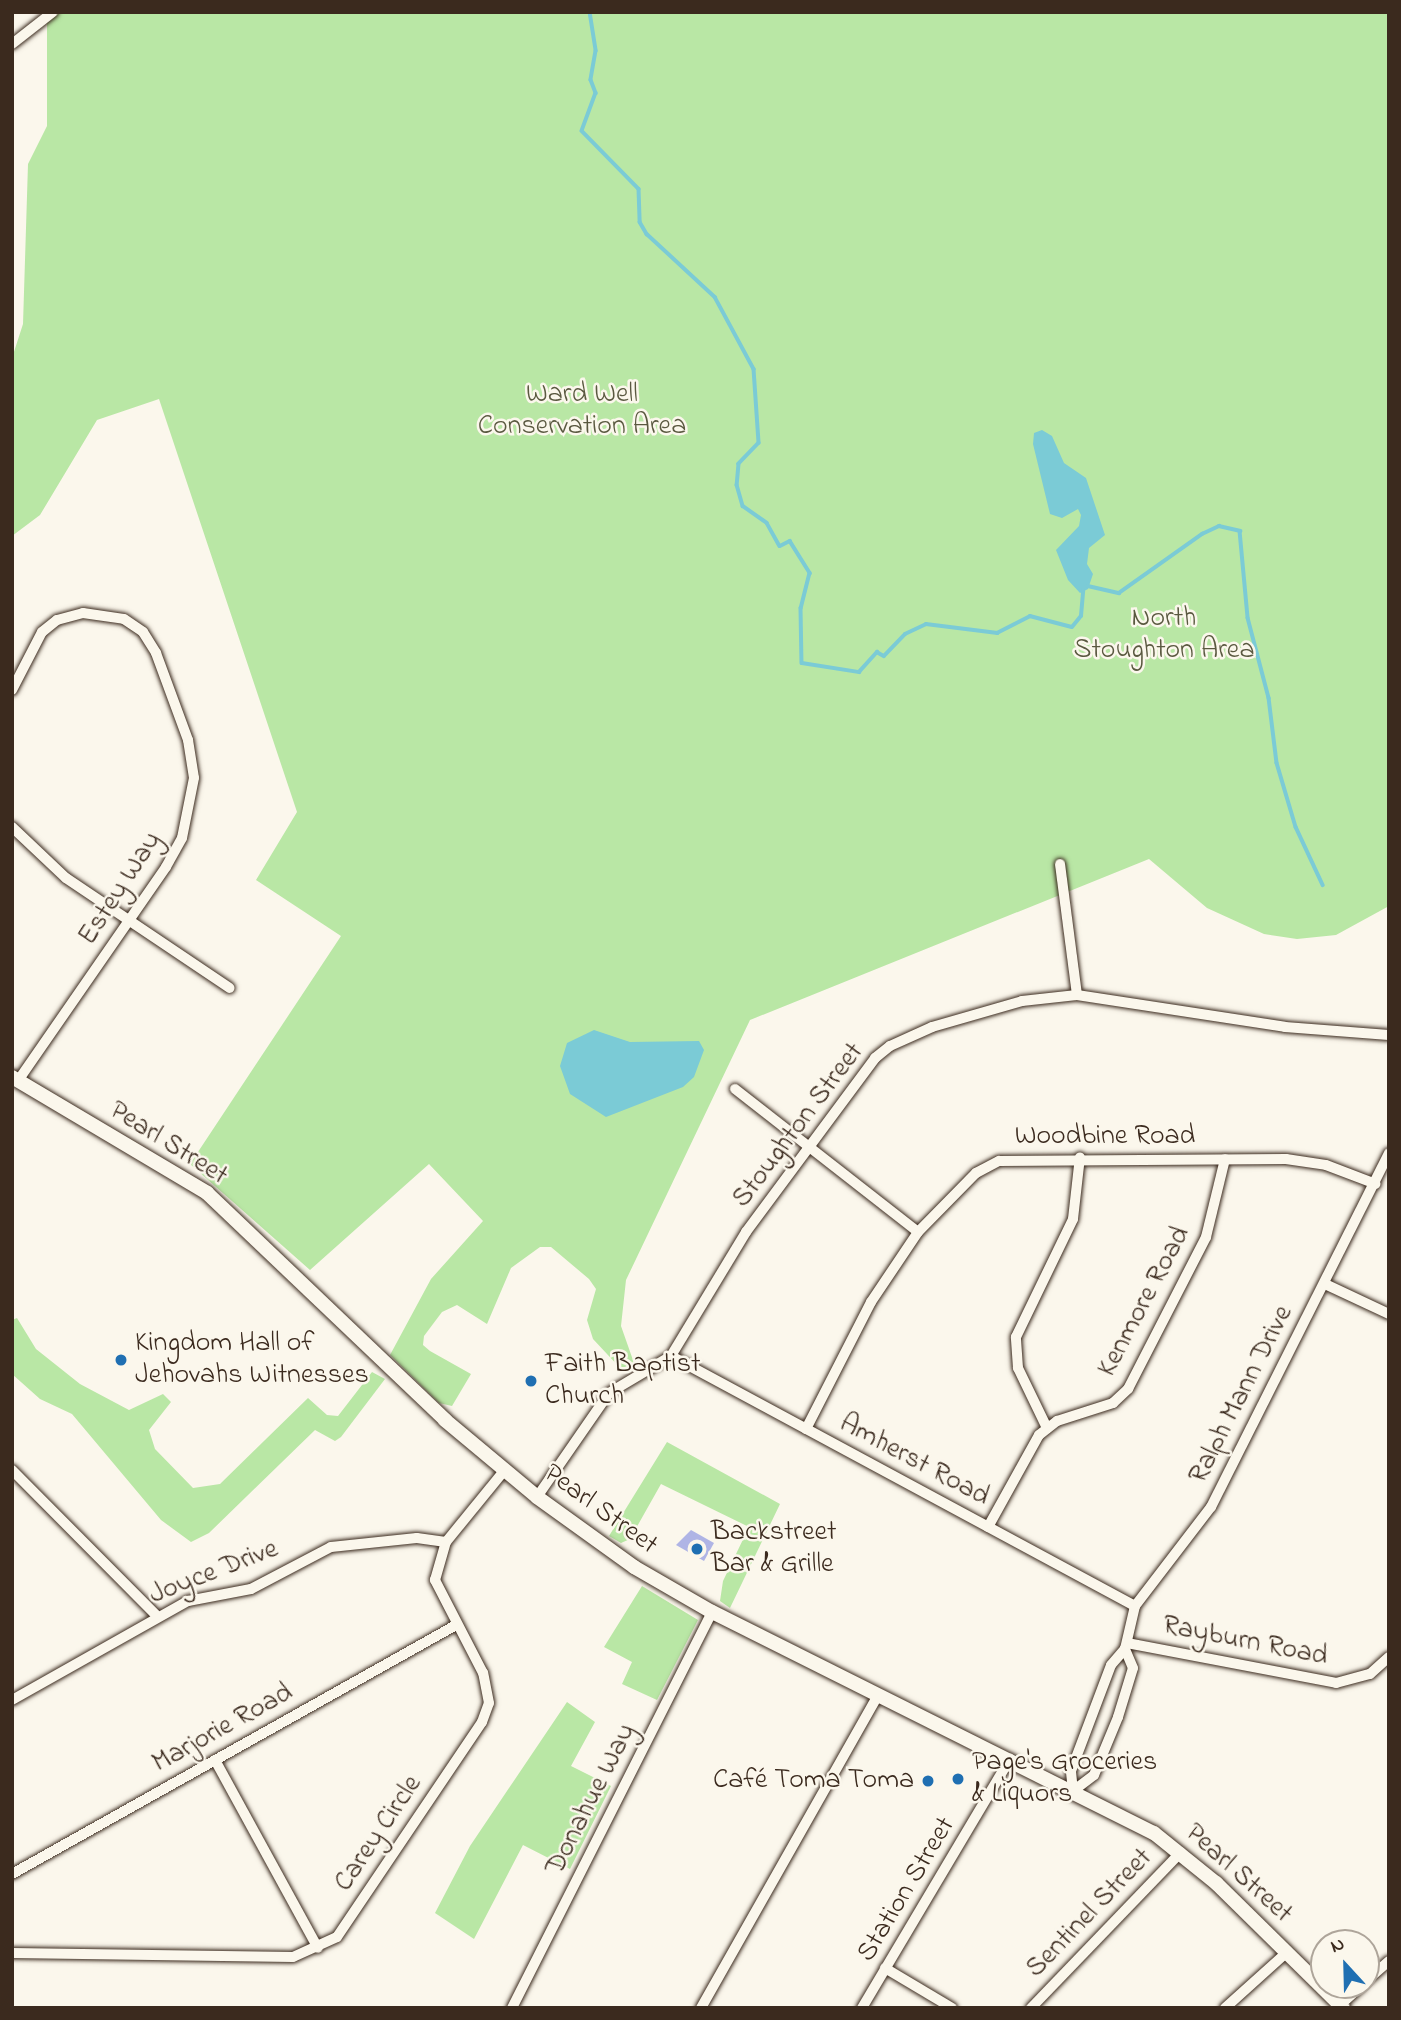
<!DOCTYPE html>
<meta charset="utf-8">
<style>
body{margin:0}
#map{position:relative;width:1401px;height:2020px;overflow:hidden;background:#fbf7ec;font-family:"Indie Flower",sans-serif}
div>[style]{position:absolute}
.green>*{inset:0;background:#b9e7a5}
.water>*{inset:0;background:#7bcbd6}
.stream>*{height:3.5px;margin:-1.75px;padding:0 1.75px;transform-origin:1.75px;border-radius:1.75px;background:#7bcbd6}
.building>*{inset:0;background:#afb4e5}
.roads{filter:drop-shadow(0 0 2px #3b2a1e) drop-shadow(0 0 2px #3b2a1e)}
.minor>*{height:10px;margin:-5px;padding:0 5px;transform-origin:5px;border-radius:5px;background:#fbf7ec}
.secondary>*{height:14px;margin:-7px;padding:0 7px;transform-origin:7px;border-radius:7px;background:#fbf7ec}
.dots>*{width:19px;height:19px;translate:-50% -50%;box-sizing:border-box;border:4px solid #fbf7ec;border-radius:50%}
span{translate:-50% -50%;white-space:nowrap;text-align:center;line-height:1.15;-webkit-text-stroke:5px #fbf7ec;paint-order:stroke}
.park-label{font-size:28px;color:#5a5940}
.street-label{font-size:28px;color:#3b2a1e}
.poi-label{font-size:28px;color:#3b2a1e}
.left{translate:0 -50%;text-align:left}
.right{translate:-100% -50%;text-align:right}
.frame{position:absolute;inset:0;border:14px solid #3b2a1e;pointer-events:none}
.north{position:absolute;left:1310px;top:1929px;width:70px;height:70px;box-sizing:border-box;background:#fbf7ec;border:2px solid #aea59a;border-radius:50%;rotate:338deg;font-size:19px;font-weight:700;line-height:28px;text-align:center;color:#3b2a1e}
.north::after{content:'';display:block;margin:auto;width:24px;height:32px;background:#1f6fb2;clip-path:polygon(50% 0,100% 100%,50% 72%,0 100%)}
</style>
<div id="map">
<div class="green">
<div style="clip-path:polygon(47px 12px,1389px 12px,1389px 906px,1336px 935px,1297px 939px,1264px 934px,1207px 908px,1149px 859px,750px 1020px,626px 1280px,621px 1326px,634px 1363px,621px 1369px,593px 1339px,587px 1320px,596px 1289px,589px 1279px,551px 1247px,540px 1247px,511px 1268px,487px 1324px,457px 1305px,442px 1312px,424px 1336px,423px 1345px,430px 1351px,471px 1374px,452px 1406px,439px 1403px,390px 1355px,431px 1279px,483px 1221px,429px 1164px,310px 1270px,190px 1164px,341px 936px,256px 880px,297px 812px,159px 399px,97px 420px,40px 515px,12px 536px,12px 358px,23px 324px,28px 164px,47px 126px)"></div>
<div style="clip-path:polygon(17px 1318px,36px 1349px,80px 1384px,129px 1410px,163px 1394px,171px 1402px,149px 1430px,155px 1449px,193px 1488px,220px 1484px,308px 1398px,327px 1415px,338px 1416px,372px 1372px,385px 1379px,341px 1437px,335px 1441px,315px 1430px,209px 1533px,191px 1542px,161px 1520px,72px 1414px,40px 1399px,12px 1374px,12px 1320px)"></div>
<div style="clip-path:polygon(667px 1442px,780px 1504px,730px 1608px,720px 1601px,723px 1581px,749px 1527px,661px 1484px,630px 1539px,621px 1543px,609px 1536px)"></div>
<div style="clip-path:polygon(642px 1586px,698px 1620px,657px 1700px,622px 1684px,632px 1662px,604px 1647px)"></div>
<div style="clip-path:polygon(567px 1702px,595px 1722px,571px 1766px,611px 1786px,570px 1869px,523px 1845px,474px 1939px,435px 1913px,470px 1846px)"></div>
</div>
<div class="water">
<div style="clip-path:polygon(1042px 430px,1052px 436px,1064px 463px,1086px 478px,1105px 535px,1089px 548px,1087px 564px,1093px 574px,1088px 589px,1080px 593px,1068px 580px,1056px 550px,1079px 526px,1081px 515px,1078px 509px,1062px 518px,1050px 514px,1033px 444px,1034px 433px)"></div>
<div style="clip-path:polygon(594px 1030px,630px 1042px,699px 1041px,704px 1050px,694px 1077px,683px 1087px,606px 1117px,570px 1094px,560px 1066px,567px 1043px)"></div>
</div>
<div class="stream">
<div style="left:590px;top:12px;width:39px;rotate:81deg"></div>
<div style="left:596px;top:51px;width:29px;rotate:100deg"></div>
<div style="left:591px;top:80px;width:14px;rotate:69deg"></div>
<div style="left:596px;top:93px;width:40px;rotate:110.2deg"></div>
<div style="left:582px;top:131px;width:81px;rotate:45.5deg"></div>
<div style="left:639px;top:189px;width:33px;rotate:88deg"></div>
<div style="left:640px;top:222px;width:14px;rotate:60deg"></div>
<div style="left:647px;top:234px;width:93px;rotate:42.8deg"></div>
<div style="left:715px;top:297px;width:82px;rotate:61.6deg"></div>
<div style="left:754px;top:369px;width:74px;rotate:86.1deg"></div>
<div style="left:759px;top:443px;width:29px;rotate:134deg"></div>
<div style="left:739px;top:464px;width:21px;rotate:95deg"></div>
<div style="left:737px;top:485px;width:22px;rotate:74deg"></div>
<div style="left:743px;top:506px;width:29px;rotate:35deg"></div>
<div style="left:767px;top:523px;width:26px;rotate:61deg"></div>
<div style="left:780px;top:546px;width:11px;rotate:-27deg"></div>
<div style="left:790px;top:541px;width:38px;rotate:58deg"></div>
<div style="left:810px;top:573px;width:36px;rotate:104deg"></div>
<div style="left:801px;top:608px;width:55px;rotate:89deg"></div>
<div style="left:802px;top:663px;width:58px;rotate:9deg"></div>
<div style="left:859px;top:672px;width:27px;rotate:-48deg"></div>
<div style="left:877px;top:652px;width:8px;rotate:30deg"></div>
<div style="left:884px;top:656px;width:30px;rotate:-46deg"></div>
<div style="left:905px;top:634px;width:23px;rotate:-25deg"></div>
<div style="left:926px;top:624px;width:72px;rotate:7.2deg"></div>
<div style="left:997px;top:633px;width:37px;rotate:-27deg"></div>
<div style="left:1030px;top:616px;width:43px;rotate:14.7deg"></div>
<div style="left:1072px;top:627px;width:14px;rotate:-51deg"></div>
<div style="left:1081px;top:616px;width:25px;rotate:-85deg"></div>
<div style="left:1088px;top:586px;width:32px;rotate:13deg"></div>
<div style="left:1119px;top:593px;width:102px;rotate:-35.4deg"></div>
<div style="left:1202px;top:534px;width:19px;rotate:-25deg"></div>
<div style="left:1219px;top:526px;width:22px;rotate:13deg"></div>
<div style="left:1240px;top:531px;width:87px;rotate:84.7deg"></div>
<div style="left:1248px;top:618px;width:83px;rotate:75.3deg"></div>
<div style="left:1269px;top:698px;width:65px;rotate:83deg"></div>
<div style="left:1277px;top:763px;width:67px;rotate:73.5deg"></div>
<div style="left:1296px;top:827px;width:64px;rotate:65deg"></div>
</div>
<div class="building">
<div style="clip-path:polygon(691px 1530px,714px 1543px,704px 1561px,676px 1545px)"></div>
</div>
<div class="roads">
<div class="minor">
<div style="left:12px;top:44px;width:52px;rotate:-38deg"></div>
<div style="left:12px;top:690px;width:65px;rotate:-62.7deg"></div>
<div style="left:42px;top:632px;width:19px;rotate:-39deg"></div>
<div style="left:57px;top:620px;width:27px;rotate:-15deg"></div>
<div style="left:83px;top:613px;width:41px;rotate:8.3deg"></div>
<div style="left:124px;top:619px;width:23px;rotate:34deg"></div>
<div style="left:143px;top:632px;width:25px;rotate:58deg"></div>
<div style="left:156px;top:653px;width:93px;rotate:69.8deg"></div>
<div style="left:188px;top:740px;width:38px;rotate:81deg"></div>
<div style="left:194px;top:778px;width:61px;rotate:101.3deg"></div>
<div style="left:182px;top:838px;width:33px;rotate:119deg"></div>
<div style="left:166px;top:867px;width:260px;rotate:124.7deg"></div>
<div style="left:12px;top:827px;width:74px;rotate:43.4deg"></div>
<div style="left:66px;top:878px;width:197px;rotate:33.9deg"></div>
<div style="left:1060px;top:864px;width:132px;rotate:82.6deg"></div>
<div style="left:735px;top:1089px;width:232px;rotate:38deg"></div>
<div style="left:1325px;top:1284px;width:71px;rotate:25.1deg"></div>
<div style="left:671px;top:1356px;width:527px;rotate:28.32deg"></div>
<div style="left:1047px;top:1428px;width:67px;rotate:-115.8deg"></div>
<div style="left:1018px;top:1368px;width:31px;rotate:-94deg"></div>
<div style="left:1016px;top:1337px;width:131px;rotate:-64.2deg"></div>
<div style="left:1073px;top:1219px;width:62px;rotate:-83.6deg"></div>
<div style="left:806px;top:1429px;width:143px;rotate:-62.9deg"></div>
<div style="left:871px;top:1302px;width:84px;rotate:-56.1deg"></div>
<div style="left:918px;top:1232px;width:83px;rotate:-45.5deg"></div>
<div style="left:976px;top:1173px;width:26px;rotate:-28deg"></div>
<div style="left:999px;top:1161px;width:287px;rotate:-0.4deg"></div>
<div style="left:1286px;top:1159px;width:40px;rotate:8.5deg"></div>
<div style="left:1326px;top:1165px;width:53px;rotate:20.8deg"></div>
<div style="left:12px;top:1470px;width:207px;rotate:45.2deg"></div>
<div style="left:537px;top:1497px;width:126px;rotate:-55.3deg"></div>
<div style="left:609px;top:1393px;width:72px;rotate:-30.8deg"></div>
<div style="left:671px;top:1356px;width:145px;rotate:-58.8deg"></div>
<div style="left:746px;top:1232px;width:217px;rotate:-53.4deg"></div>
<div style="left:875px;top:1058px;width:19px;rotate:-39deg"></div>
<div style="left:890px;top:1046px;width:46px;rotate:-24.3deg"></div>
<div style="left:932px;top:1027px;width:94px;rotate:-16.1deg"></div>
<div style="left:1022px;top:1001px;width:55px;rotate:-6.2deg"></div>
<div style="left:1077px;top:995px;width:210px;rotate:8.7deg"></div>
<div style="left:1285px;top:1027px;width:104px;rotate:4.4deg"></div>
<div style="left:988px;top:1527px;width:105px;rotate:-61deg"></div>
<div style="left:1039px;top:1435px;width:23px;rotate:-38deg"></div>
<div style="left:1057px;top:1421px;width:59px;rotate:-17.8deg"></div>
<div style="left:1113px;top:1403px;width:21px;rotate:-43deg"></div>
<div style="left:1128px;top:1389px;width:171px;rotate:-62.8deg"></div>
<div style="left:1206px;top:1237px;width:80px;rotate:-76.3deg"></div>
<div style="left:1127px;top:1643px;width:213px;rotate:10.8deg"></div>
<div style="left:1336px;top:1683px;width:35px;rotate:-15deg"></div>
<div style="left:1370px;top:1674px;width:25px;rotate:-42deg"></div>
<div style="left:12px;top:1700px;width:202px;rotate:-29.4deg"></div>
<div style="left:188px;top:1601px;width:64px;rotate:-10.8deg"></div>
<div style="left:251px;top:1589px;width:90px;rotate:-27.7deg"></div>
<div style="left:331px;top:1547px;width:86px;rotate:-6deg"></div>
<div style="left:417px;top:1538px;width:29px;rotate:8deg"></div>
<div style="left:215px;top:1760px;width:214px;rotate:61.3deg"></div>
<div style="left:1073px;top:1791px;width:20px;rotate:-96deg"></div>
<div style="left:1071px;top:1771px;width:113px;rotate:-69.3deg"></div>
<div style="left:1111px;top:1665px;width:21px;rotate:-49deg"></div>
<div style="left:1125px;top:1649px;width:44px;rotate:-76.9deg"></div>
<div style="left:1135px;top:1606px;width:125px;rotate:-52.5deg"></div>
<div style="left:1211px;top:1507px;width:396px;rotate:-63.3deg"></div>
<div style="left:1073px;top:1791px;width:26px;rotate:-37deg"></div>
<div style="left:1094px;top:1775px;width:63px;rotate:-67.5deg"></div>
<div style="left:1118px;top:1717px;width:51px;rotate:-73deg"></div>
<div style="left:1133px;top:1668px;width:21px;rotate:-113deg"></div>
<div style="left:12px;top:1874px;width:509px;rotate:-29.28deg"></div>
<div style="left:12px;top:1953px;width:281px;rotate:0.8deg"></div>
<div style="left:293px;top:1957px;width:48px;rotate:-24.4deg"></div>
<div style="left:337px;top:1937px;width:259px;rotate:-56deg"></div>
<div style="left:482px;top:1722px;width:20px;rotate:-70deg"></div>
<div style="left:489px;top:1703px;width:31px;rotate:-101deg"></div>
<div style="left:483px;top:1673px;width:105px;rotate:-117.3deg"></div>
<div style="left:435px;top:1580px;width:40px;rotate:-74deg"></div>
<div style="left:446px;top:1542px;width:92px;rotate:-50.8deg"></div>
<div style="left:885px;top:1968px;width:78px;rotate:30.8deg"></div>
<div style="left:1366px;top:1981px;width:30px;rotate:-41deg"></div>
<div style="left:1340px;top:2005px;width:30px;rotate:-42deg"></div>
<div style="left:512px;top:2008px;width:444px;rotate:-63.2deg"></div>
<div style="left:701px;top:2008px;width:360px;rotate:-60.5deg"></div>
<div style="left:862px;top:2008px;width:290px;rotate:-59.3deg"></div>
<div style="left:1031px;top:2008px;width:216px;rotate:-46.1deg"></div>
<div style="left:1225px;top:2008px;width:82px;rotate:-42deg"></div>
</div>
<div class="secondary">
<div style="left:12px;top:1077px;width:227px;rotate:30.7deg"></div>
<div style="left:207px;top:1193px;width:329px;rotate:43.6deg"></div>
<div style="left:445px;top:1420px;width:120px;rotate:39.9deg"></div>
<div style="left:537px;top:1497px;width:120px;rotate:35.8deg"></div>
<div style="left:634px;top:1567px;width:90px;rotate:30deg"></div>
<div style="left:712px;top:1612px;width:494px;rotate:26.6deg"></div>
<div style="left:1154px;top:1833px;width:80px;rotate:38.9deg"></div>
<div style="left:1216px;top:1883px;width:178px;rotate:44.5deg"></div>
</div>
</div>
<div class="dots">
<div style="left:121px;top:1360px;background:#1f6fb2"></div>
<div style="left:531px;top:1381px;background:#1f6fb2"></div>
<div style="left:697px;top:1549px;background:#1f6fb2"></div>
<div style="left:958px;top:1779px;background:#1f6fb2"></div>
<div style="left:928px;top:1781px;background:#1f6fb2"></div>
</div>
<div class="park-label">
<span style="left:582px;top:411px">Ward Well<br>Conservation Area</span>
<span style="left:1164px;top:635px">North<br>Stoughton Area</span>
</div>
<div class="street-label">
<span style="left:121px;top:889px;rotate:-57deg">Estey Way</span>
<span style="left:799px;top:1126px;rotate:-53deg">Stoughton Street</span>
<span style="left:1105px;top:1137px">Woodbine Road</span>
<span style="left:168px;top:1144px;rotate:32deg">Pearl Street</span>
<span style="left:1145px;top:1302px;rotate:-62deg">Kenmore Road</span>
<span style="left:1242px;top:1395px;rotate:-63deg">Ralph Mann Drive</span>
<span style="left:914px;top:1461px;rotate:28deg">Amherst Road</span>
<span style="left:600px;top:1510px;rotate:36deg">Pearl Street</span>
<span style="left:214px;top:1573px;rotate:-21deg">Joyce Drive</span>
<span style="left:1245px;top:1642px;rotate:11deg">Rayburn Road</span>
<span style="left:223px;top:1729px;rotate:-29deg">Marjorie Road</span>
<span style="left:592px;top:1800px;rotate:-63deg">Donahue Way</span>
<span style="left:379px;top:1834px;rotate:-56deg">Carey Circle</span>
<span style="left:1238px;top:1874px;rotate:42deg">Pearl Street</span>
<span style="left:907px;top:1890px;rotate:-59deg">Station Street</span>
<span style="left:1090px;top:1914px;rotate:-46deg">Sentinel Street</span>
</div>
<div class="poi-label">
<span class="left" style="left:135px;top:1360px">Kingdom Hall of<br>Jehovahs Witnesses</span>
<span class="left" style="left:545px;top:1381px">Faith Baptist<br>Church</span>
<span class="left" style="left:711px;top:1549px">Backstreet<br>Bar &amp; Grille</span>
<span class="left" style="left:972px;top:1779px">Page's Groceries<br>&amp; Liquors</span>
<span class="right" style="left:914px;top:1781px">Café Toma Toma</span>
</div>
<div class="frame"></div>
<div class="north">N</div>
</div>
